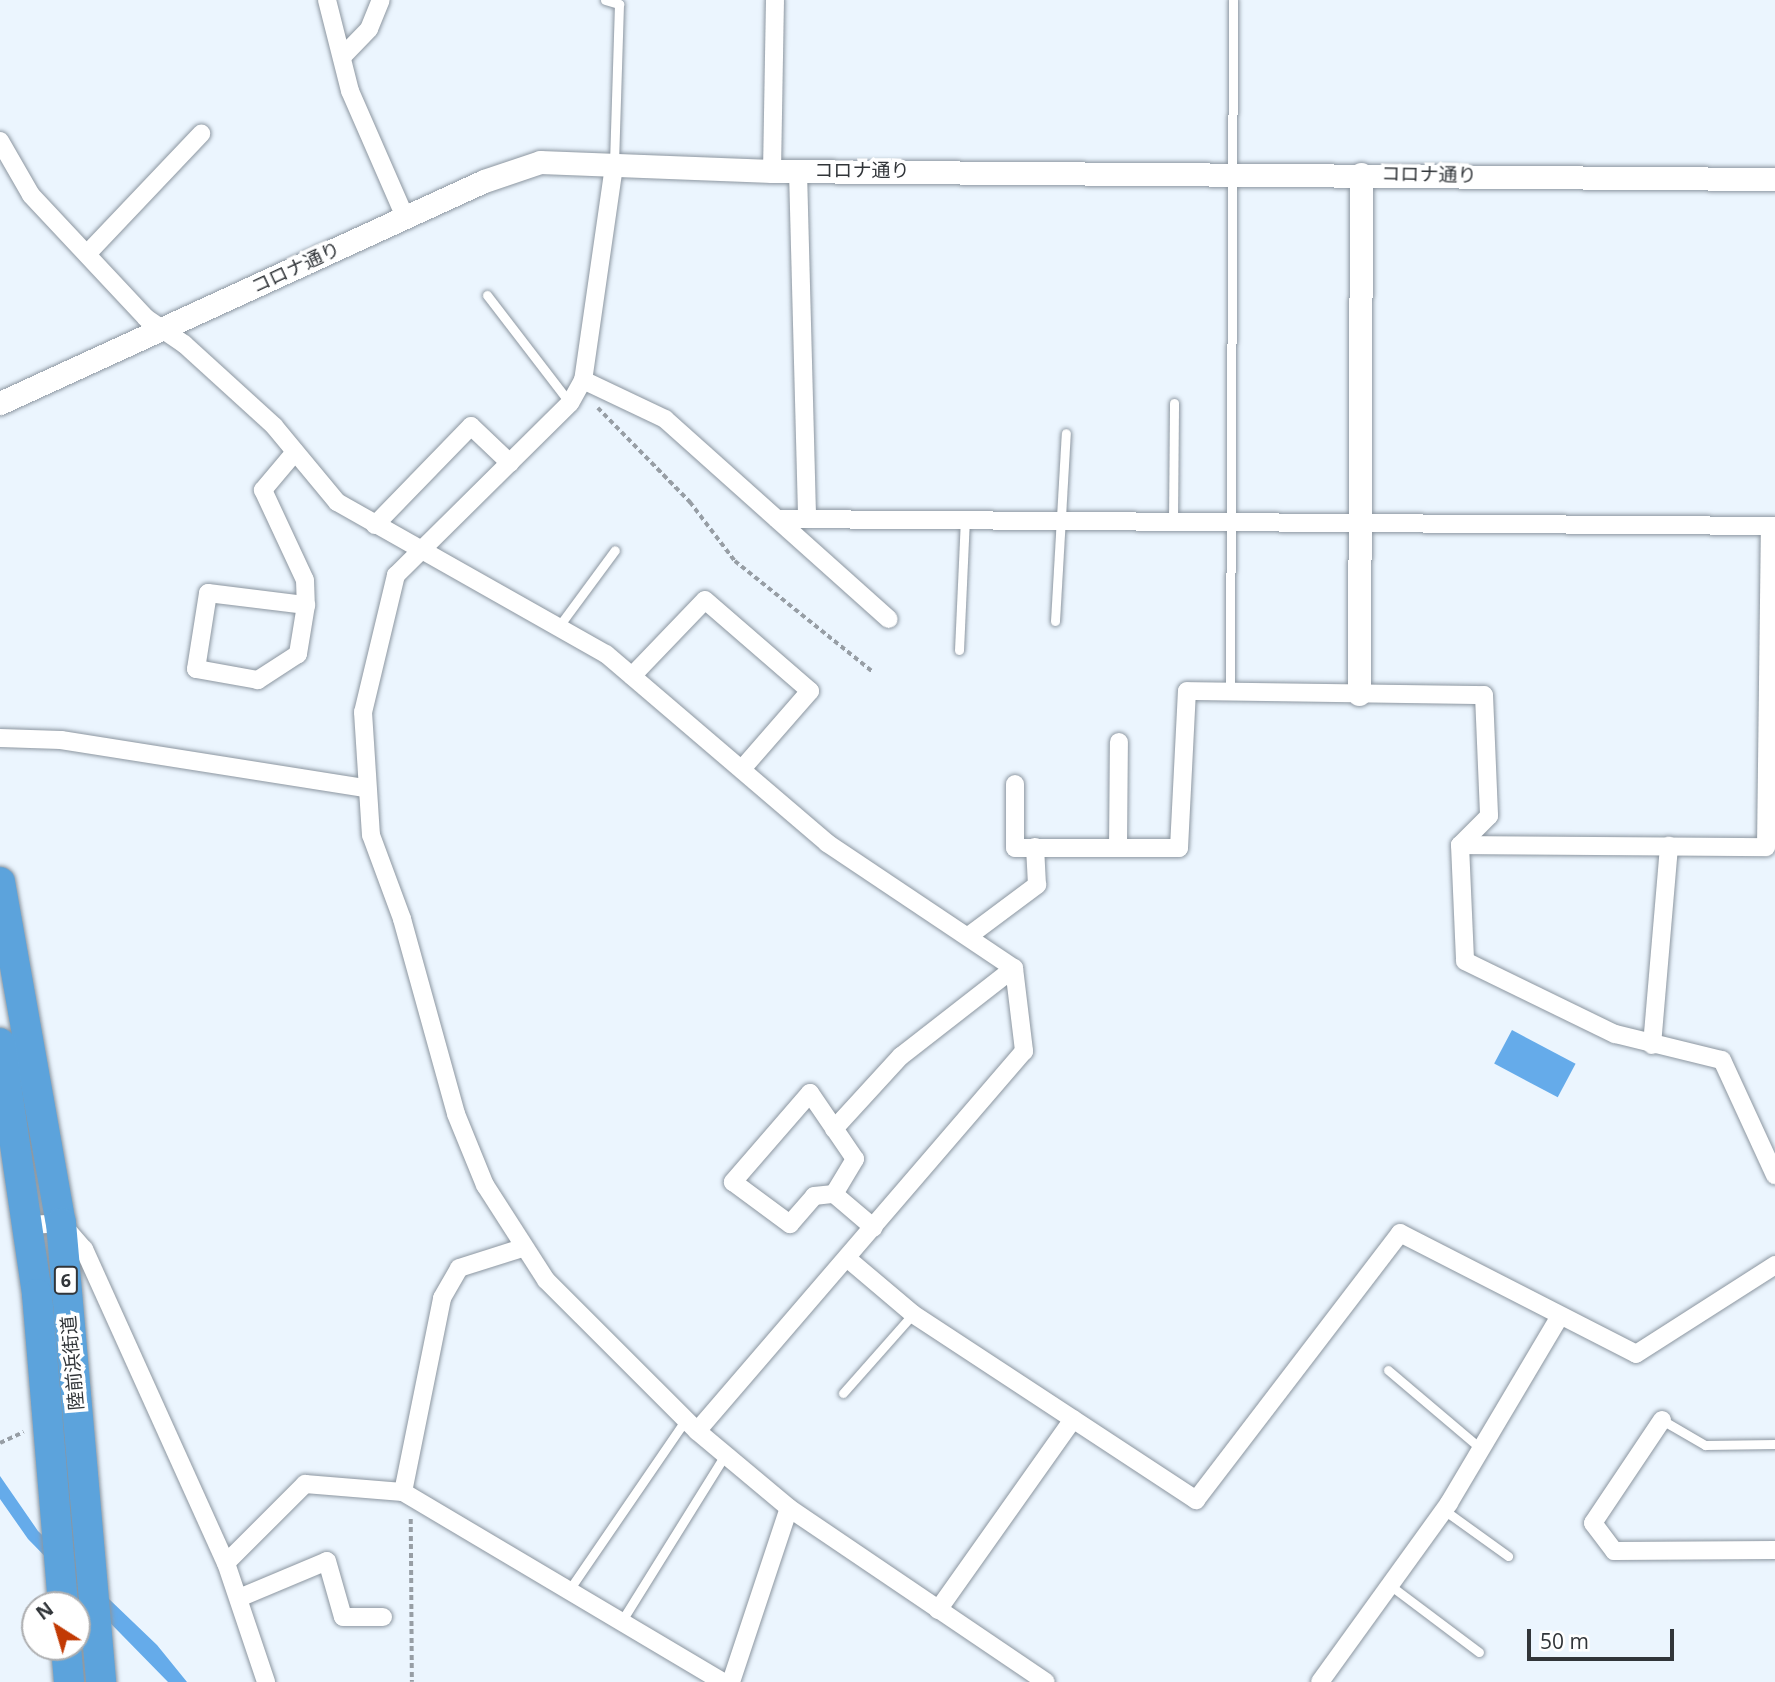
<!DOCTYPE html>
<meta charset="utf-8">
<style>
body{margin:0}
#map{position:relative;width:1775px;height:1682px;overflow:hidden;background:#ebf5fe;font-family:"Open Sans","Noto Sans JP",sans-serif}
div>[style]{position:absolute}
.water>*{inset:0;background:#65abea;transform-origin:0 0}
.path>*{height:3.5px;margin-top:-1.75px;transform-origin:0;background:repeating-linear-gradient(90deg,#979ea5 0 5px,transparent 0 8.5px)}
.roads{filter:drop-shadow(0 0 2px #8c96a0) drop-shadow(0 0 2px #8c96a0)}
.service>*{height:9px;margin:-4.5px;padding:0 4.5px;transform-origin:4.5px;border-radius:4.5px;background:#fff}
.minor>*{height:18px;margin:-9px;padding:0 9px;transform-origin:9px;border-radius:9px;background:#fff}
.tertiary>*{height:23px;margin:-11.5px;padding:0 11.5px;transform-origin:11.5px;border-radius:11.5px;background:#fff}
.trunk>*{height:30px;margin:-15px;padding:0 15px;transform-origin:15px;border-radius:15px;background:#5ca3dc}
span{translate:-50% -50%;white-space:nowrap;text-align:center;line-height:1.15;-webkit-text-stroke:7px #fff;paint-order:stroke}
.shield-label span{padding:2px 5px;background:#fff;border:2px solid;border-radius:5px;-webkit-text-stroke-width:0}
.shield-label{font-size:18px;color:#313539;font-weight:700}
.street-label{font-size:19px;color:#313539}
.north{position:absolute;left:21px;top:1591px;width:70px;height:70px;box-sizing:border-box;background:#fff;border:2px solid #adaeb0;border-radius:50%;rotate:323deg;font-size:19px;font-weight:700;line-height:28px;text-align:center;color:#313539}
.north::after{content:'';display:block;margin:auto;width:24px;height:32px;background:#c23a04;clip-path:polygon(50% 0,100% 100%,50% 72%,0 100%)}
.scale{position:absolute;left:1527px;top:1629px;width:147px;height:32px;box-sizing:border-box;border:4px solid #313539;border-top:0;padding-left:9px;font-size:21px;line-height:24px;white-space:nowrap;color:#313539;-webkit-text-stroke:5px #fff;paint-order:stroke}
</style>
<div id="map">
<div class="water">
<div style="left:1512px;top:1030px;width:72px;height:38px;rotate:28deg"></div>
<div style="clip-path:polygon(0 1476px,38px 1531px,157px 1645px,187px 1682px,168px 1682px,28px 1539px,0 1499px)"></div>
</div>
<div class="path">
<div style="left:598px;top:408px;width:132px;rotate:45.6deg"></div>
<div style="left:690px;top:502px;width:74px;rotate:52.7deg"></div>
<div style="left:735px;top:561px;width:177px;rotate:38.8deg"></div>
<div style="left:0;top:1443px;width:26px;rotate:-25deg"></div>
<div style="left:411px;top:1519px;width:163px;rotate:89.6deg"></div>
</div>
<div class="roads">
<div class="service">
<div style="left:605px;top:0;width:15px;rotate:16deg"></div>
<div style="left:619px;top:4px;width:160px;rotate:91.8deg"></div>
<div style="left:487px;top:295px;width:136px;rotate:52.5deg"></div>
<div style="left:1173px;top:522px;width:119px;rotate:-89.5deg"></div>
<div style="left:1055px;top:621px;width:188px;rotate:-86.7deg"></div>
<div style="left:559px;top:626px;width:94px;rotate:-53.6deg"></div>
<div style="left:959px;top:650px;width:130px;rotate:-87.4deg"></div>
<div style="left:1230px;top:692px;width:692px;rotate:-89.75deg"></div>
<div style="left:1388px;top:1370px;width:121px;rotate:40.3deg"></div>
<div style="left:843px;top:1393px;width:106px;rotate:-48.5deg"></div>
<div style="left:1662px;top:1420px;width:50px;rotate:30.2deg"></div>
<div style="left:1705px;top:1445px;width:70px;rotate:-0.8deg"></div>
<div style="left:1444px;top:1510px;width:79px;rotate:35.7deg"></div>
<div style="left:1391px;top:1586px;width:110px;rotate:36.9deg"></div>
<div style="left:569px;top:1590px;width:207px;rotate:-55.6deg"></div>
<div style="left:621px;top:1622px;width:197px;rotate:-58.1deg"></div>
</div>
<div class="minor">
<div style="left:327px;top:0;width:94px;rotate:75.8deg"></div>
<div style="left:350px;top:91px;width:137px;rotate:66.4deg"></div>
<div style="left:342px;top:57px;width:39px;rotate:-46deg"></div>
<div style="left:369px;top:29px;width:31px;rotate:-68deg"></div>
<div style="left:0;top:141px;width:62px;rotate:60.1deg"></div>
<div style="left:31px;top:195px;width:168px;rotate:46.9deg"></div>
<div style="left:146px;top:318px;width:46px;rotate:34.4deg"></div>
<div style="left:184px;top:344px;width:122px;rotate:42.3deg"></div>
<div style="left:274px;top:426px;width:99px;rotate:50.3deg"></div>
<div style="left:337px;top:502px;width:309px;rotate:29.5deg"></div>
<div style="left:606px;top:654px;width:291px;rotate:40.5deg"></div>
<div style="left:827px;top:843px;width:225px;rotate:33.8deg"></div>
<div style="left:1014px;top:968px;width:84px;rotate:83.1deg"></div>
<div style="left:1024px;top:1051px;width:501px;rotate:130.71deg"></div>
<div style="left:614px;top:166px;width:216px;rotate:98.2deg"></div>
<div style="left:583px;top:380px;width:26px;rotate:119deg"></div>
<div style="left:570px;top:403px;width:245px;rotate:135.3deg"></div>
<div style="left:396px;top:575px;width:141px;rotate:103.5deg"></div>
<div style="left:363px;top:712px;width:123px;rotate:86.3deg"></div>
<div style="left:371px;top:835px;width:90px;rotate:69.7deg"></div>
<div style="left:402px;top:919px;width:202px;rotate:74.5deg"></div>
<div style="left:456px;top:1114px;width:77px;rotate:67.8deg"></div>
<div style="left:485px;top:1185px;width:113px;rotate:57.3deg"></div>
<div style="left:546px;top:1280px;width:214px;rotate:45deg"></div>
<div style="left:697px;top:1431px;width:120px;rotate:39.9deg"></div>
<div style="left:789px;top:1508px;width:310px;rotate:34.1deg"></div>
<div style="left:772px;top:171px;width:171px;rotate:-89deg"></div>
<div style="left:798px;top:171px;width:348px;rotate:88.5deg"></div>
<div style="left:87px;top:254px;width:166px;rotate:-46.5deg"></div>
<div style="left:583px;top:380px;width:91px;rotate:25.4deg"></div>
<div style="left:665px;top:419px;width:300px;rotate:41.8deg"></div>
<div style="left:295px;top:452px;width:50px;rotate:130.1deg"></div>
<div style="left:263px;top:490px;width:99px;rotate:65deg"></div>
<div style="left:305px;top:580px;width:25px;rotate:88deg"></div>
<div style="left:306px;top:605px;width:50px;rotate:99.3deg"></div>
<div style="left:298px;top:654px;width:48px;rotate:147deg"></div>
<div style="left:258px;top:680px;width:63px;rotate:-169.9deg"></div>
<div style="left:196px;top:669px;width:77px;rotate:-81deg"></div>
<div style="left:208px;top:593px;width:99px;rotate:7deg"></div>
<div style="left:777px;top:519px;width:998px;rotate:0.4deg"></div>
<div style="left:375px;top:525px;width:138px;rotate:-45.9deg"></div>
<div style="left:471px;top:426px;width:54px;rotate:43.5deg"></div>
<div style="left:632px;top:676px;width:105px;rotate:-46.2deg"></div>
<div style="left:705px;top:600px;width:139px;rotate:40.9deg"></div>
<div style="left:810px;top:691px;width:103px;rotate:131.1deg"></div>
<div style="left:0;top:738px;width:61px;rotate:1.9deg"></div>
<div style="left:61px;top:740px;width:308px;rotate:9deg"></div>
<div style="left:1015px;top:784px;width:64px;rotate:90deg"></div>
<div style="left:1015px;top:848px;width:164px"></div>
<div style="left:1179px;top:848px;width:157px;rotate:-87.1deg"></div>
<div style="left:1187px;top:691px;width:297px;rotate:0.8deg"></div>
<div style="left:1484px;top:695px;width:121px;rotate:87.6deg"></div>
<div style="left:1489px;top:816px;width:41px;rotate:135deg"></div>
<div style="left:1460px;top:845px;width:116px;rotate:87.5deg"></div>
<div style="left:1465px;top:961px;width:167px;rotate:26deg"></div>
<div style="left:1615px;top:1034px;width:110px;rotate:13.7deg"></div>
<div style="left:1722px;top:1060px;width:127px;rotate:65.3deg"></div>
<div style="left:1460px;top:845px;width:306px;rotate:0.4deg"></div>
<div style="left:1766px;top:847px;width:321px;rotate:-89.3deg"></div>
<div style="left:1118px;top:848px;width:106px;rotate:-89.5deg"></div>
<div style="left:970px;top:935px;width:84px;rotate:-36.7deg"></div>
<div style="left:1037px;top:885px;width:38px;rotate:-93deg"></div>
<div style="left:1652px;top:1045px;width:200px;rotate:-85.1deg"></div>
<div style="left:834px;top:1129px;width:99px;rotate:-47.5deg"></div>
<div style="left:901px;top:1056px;width:143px;rotate:-37.9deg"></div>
<div style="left:834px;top:1194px;width:41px;rotate:-59deg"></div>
<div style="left:855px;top:1159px;width:80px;rotate:-124.3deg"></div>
<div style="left:810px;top:1093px;width:118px;rotate:130.9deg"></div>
<div style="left:733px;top:1182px;width:71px;rotate:36.4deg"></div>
<div style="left:790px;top:1224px;width:37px;rotate:-49deg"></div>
<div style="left:814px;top:1196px;width:20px;rotate:-6deg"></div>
<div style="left:834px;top:1194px;width:52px;rotate:40.4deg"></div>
<div style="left:28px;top:1225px;width:33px;rotate:-3deg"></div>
<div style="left:61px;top:1223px;width:35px;rotate:49deg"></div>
<div style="left:84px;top:1249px;width:345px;rotate:65.7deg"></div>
<div style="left:226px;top:1563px;width:126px;rotate:71.4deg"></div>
<div style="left:848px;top:1259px;width:85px;rotate:40.2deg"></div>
<div style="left:913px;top:1314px;width:339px;rotate:33.3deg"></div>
<div style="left:1196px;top:1500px;width:336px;rotate:-52.6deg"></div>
<div style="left:1400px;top:1233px;width:265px;rotate:27.1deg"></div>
<div style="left:1636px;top:1354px;width:165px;rotate:-32.6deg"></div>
<div style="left:1662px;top:1420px;width:124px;rotate:123.8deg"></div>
<div style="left:1593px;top:1523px;width:35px;rotate:53deg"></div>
<div style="left:1614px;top:1551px;width:161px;rotate:-0.4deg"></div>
<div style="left:403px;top:1492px;width:198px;rotate:-78.6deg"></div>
<div style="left:442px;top:1298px;width:34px;rotate:-60deg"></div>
<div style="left:459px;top:1268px;width:66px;rotate:-17.6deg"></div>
<div style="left:226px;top:1563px;width:112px;rotate:-45deg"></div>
<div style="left:305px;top:1484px;width:98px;rotate:4.7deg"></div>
<div style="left:403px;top:1492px;width:372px;rotate:30.7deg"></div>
<div style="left:239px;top:1598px;width:95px;rotate:-22.8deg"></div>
<div style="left:327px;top:1561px;width:58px;rotate:74.1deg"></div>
<div style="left:343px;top:1617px;width:40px"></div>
<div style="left:938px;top:1610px;width:234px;rotate:-54.7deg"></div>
<div style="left:731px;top:1682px;width:183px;rotate:-71.6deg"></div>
<div style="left:1320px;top:1682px;width:221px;rotate:-54.2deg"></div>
<div style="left:1449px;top:1503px;width:215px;rotate:-59.3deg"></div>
</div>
<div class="tertiary">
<div style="left:0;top:403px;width:532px;rotate:-24.64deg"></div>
<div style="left:484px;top:181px;width:59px;rotate:-18.7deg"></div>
<div style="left:540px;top:162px;width:232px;rotate:2.2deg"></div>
<div style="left:772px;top:171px;width:1003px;rotate:0.46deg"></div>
<div style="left:1359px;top:694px;width:520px;rotate:-89.78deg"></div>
</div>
<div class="trunk">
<div style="left:0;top:882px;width:346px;rotate:79.9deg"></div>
<div style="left:61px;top:1223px;width:461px;rotate:85deg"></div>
<div style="left:0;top:1043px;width:254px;rotate:81.6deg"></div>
<div style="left:37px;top:1294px;width:312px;rotate:85.2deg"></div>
<div style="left:66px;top:1647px;width:35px;rotate:85deg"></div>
</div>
</div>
<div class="shield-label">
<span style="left:66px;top:1280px">6</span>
</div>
<div class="street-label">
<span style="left:862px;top:171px">コロナ通り</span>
<span style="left:1429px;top:175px;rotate:1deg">コロナ通り</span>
<span style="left:296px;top:268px;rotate:-25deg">コロナ通り</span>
<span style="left:73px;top:1363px;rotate:-95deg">陸前浜街道</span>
</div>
<div class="north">N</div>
<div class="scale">50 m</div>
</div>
